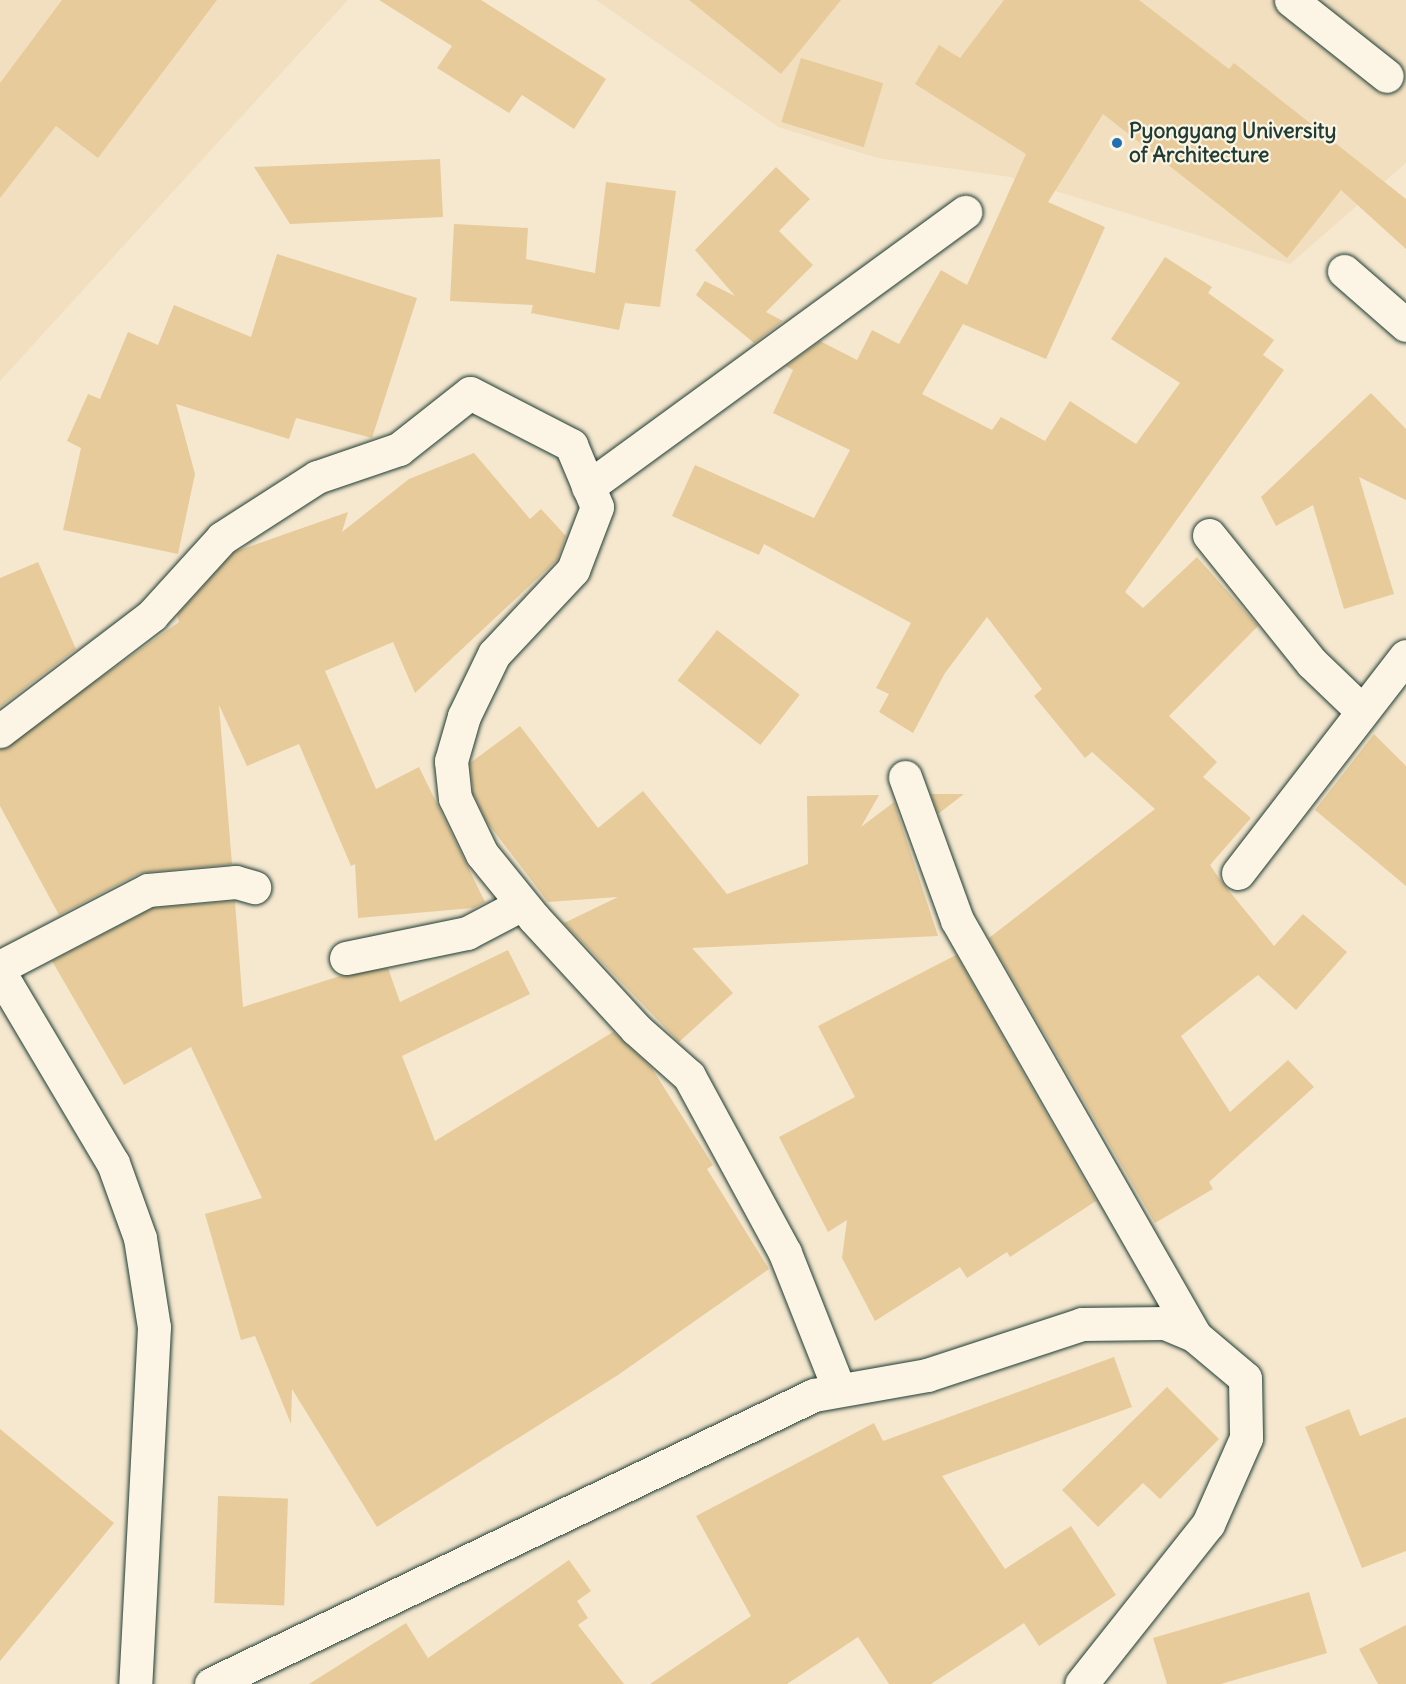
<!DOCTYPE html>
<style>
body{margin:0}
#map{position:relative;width:1406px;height:1684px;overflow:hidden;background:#f6e8cf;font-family:Delius,sans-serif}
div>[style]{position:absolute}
.built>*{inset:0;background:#f2dfbf}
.building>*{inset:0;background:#e7cb9b;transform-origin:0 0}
.roads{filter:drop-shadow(0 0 2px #1f3d34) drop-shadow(0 0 2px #1f3d34)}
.minor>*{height:33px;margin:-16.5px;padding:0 16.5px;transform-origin:16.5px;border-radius:16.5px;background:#fcf5e5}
.dots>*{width:16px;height:16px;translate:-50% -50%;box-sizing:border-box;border:3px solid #fcf5e5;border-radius:50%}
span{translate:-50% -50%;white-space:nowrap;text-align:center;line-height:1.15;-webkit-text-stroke:4.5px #fcf5e5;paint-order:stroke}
.poi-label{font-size:21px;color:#1f3d34;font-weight:700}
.left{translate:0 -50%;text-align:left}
</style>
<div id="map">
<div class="built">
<div style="clip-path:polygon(0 0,348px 0,0 381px)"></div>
<div style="clip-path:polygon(596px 0,1406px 0,1406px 163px,1290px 264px,1010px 177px,877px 158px,778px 127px)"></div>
</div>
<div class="building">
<div style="clip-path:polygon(62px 0,217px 0,98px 158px,56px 126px,0 198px,0 83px)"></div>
<div style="clip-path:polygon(379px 0,481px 0,606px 79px,574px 129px,522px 95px,509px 113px,437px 68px,452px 46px)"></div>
<div style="clip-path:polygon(689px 0,841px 0,781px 74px)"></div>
<div style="clip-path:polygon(1004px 0,1139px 0,1229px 69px,1234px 63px,1406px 199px,1406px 249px,1341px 190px,1287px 258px,1103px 114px,1048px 202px,1105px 227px,1046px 359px,963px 324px,922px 394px,992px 430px,1001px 417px,1045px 441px,1070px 401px,1136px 444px,1180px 383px,1111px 339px,1165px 257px,1212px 287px,1208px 293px,1274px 340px,1263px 355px,1284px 370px,1125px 592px,1143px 608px,1197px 557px,1258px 626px,1169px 716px,1217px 762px,1203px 777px,1251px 818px,1210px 865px,1221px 881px,1274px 946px,1303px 914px,1347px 952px,1296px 1010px,1258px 975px,1181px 1036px,1230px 1112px,1288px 1060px,1314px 1087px,1209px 1182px,1213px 1189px,1155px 1223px,989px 938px,1155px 809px,1092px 752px,1085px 758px,1034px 696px,1042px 689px,987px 617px,945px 673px,913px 733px,879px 712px,889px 694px,876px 688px,911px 623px,764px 544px,759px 555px,672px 516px,695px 465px,814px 518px,850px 450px,773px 413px,793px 370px,786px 366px,820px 341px,857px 360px,872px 330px,899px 344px,941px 270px,967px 285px,1026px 154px,915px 84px,939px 45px,960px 58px)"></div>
<div style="left:801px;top:58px;width:86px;height:67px;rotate:17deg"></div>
<div style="clip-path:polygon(440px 159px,443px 217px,290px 224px,254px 167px)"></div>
<div style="clip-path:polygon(776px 167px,810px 199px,779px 231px,813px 265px,766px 312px,783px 321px,754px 343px,696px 295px,705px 281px,735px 296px,695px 250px)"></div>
<div style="clip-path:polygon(606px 182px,676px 191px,660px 307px,625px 303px,619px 330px,531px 313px,533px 305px,450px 301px,454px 224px,528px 228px,526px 259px,595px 273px)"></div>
<div style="clip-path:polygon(277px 254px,417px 298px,372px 438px,296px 418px,289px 439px,176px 404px,195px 474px,178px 554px,63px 530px,81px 448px,67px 441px,88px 394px,100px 399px,128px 332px,158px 345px,174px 305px,251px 337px)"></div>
<div style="clip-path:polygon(1371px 393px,1406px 429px,1406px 500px,1359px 477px,1394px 594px,1344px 609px,1313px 505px,1276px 526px,1261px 497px)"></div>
<div style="clip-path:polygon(474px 453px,530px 519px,541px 509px,566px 536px,557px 560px,415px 693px,393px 642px,325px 671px,376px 789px,419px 767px,485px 902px,473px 908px,358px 918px,355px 864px,351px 866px,299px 744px,247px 766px,219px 705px,232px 864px,140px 873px,59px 915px,0 806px,0 749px,179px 622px,177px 615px,234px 552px,348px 512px,342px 532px,409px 479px)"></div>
<div style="clip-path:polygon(38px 562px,76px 649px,0 707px,0 578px)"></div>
<div style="left:717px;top:630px;width:105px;height:64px;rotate:38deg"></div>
<div style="clip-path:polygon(520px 726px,598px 828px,643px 791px,727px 894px,808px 864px,807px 796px,879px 795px,861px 827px,894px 802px,938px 936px,692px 948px,733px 993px,679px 1042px,564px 923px,618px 897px,548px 902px,487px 822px,473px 793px,470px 763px)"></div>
<div style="clip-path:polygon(1374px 734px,1406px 766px,1406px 886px,1315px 810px)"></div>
<div style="clip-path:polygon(931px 794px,964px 794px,938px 814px)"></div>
<div style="clip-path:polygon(235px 901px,243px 1007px,340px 976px,388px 968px,400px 1002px,508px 950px,530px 994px,402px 1056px,435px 1141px,613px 1032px,651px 1067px,713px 1165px,707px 1169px,769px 1269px,618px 1375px,377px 1527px,292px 1389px,291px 1424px,255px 1336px,241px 1340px,205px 1214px,262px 1198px,191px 1047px,124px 1085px,52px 961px,153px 908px)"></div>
<div style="clip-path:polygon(956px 955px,1096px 1201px,1010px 1257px,1007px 1252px,967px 1278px,960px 1267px,875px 1321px,842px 1258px,847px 1220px,828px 1232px,779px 1137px,855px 1097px,818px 1026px)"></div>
<div style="clip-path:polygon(1114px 1357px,1132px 1407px,942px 1476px,1005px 1569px,1071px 1526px,1116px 1595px,1039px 1646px,1024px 1623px,931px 1684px,889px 1684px,858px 1637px,787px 1684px,650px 1684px,751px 1616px,696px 1516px,874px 1423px,883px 1441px)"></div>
<div style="clip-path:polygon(1167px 1387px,1219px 1439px,1160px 1499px,1143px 1483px,1098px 1527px,1062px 1490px)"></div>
<div style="clip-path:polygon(1349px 1409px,1360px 1436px,1406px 1417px,1406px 1551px,1362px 1568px,1305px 1427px)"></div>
<div style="clip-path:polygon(0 1429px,114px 1523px,0 1661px)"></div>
<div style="left:218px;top:1496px;width:70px;height:107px;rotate:2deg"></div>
<div style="clip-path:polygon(569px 1560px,591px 1591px,577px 1601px,588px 1618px,578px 1625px,624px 1684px,309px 1684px,406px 1623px,428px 1658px)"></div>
<div style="clip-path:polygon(1309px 1592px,1327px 1653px,1221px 1684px,1167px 1684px,1153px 1638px)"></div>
<div style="clip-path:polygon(1406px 1625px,1406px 1684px,1378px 1684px,1359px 1649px)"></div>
</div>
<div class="roads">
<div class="minor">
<div style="left:1291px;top:0;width:122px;rotate:38.4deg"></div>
<div style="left:1344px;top:271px;width:82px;rotate:41.1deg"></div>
<div style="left:588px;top:487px;width:467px;rotate:-36.1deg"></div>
<div style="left:1209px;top:535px;width:164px;rotate:51.2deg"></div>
<div style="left:1312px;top:663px;width:69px;rotate:43.8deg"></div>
<div style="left:0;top:731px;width:191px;rotate:-37.3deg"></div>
<div style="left:152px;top:615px;width:104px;rotate:-47.7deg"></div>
<div style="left:222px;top:538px;width:113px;rotate:-32.7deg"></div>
<div style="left:317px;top:477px;width:87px;rotate:-18.9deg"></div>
<div style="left:399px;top:449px;width:90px;rotate:-38.3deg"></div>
<div style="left:470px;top:393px;width:114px;rotate:27.2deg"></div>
<div style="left:571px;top:445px;width:67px;rotate:67.2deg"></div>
<div style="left:597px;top:507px;width:67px;rotate:110.9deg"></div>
<div style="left:573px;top:570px;width:115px;rotate:133.2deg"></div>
<div style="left:494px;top:654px;width:69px;rotate:115.8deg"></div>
<div style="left:464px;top:716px;width:47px;rotate:106.1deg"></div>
<div style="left:451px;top:761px;width:37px;rotate:84deg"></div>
<div style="left:455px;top:798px;width:62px;rotate:64.3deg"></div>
<div style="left:482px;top:854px;width:82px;rotate:50.9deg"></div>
<div style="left:534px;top:918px;width:151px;rotate:47.4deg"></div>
<div style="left:636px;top:1029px;width:71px;rotate:41.6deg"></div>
<div style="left:689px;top:1076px;width:201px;rotate:61.5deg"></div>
<div style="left:785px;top:1253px;width:144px;rotate:68.4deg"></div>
<div style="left:905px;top:777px;width:152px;rotate:70deg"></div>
<div style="left:957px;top:920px;width:479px;rotate:60.2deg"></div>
<div style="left:1238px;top:873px;width:274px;rotate:-52.3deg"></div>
<div style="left:346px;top:958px;width:124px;rotate:-11.7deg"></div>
<div style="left:467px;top:933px;width:62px;rotate:-27.8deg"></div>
<div style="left:0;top:967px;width:167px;rotate:-27.5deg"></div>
<div style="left:148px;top:890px;width:88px;rotate:-5.2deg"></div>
<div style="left:236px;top:882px;width:19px;rotate:16deg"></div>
<div style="left:0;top:973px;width:221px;rotate:59.3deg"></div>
<div style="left:113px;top:1163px;width:80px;rotate:70.2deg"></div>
<div style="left:140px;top:1238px;width:90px;rotate:81.1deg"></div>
<div style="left:154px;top:1327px;width:358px;rotate:93deg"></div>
<div style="left:211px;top:1684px;width:669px;rotate:-25.61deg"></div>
<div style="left:814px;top:1395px;width:115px;rotate:-10deg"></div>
<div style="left:927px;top:1375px;width:163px;rotate:-18.2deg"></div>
<div style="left:1082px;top:1324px;width:83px;rotate:-0.7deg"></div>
<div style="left:1165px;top:1323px;width:33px;rotate:23deg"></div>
<div style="left:1195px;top:1336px;width:65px;rotate:40deg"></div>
<div style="left:1245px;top:1378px;width:60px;rotate:89deg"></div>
<div style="left:1246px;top:1438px;width:94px;rotate:113.8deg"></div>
<div style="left:1208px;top:1524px;width:204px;rotate:128.4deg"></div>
</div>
</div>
<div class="dots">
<div style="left:1117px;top:143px;background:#1f6fb2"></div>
</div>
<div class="poi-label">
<span class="left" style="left:1129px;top:143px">Pyongyang University<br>of Architecture</span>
</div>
</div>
